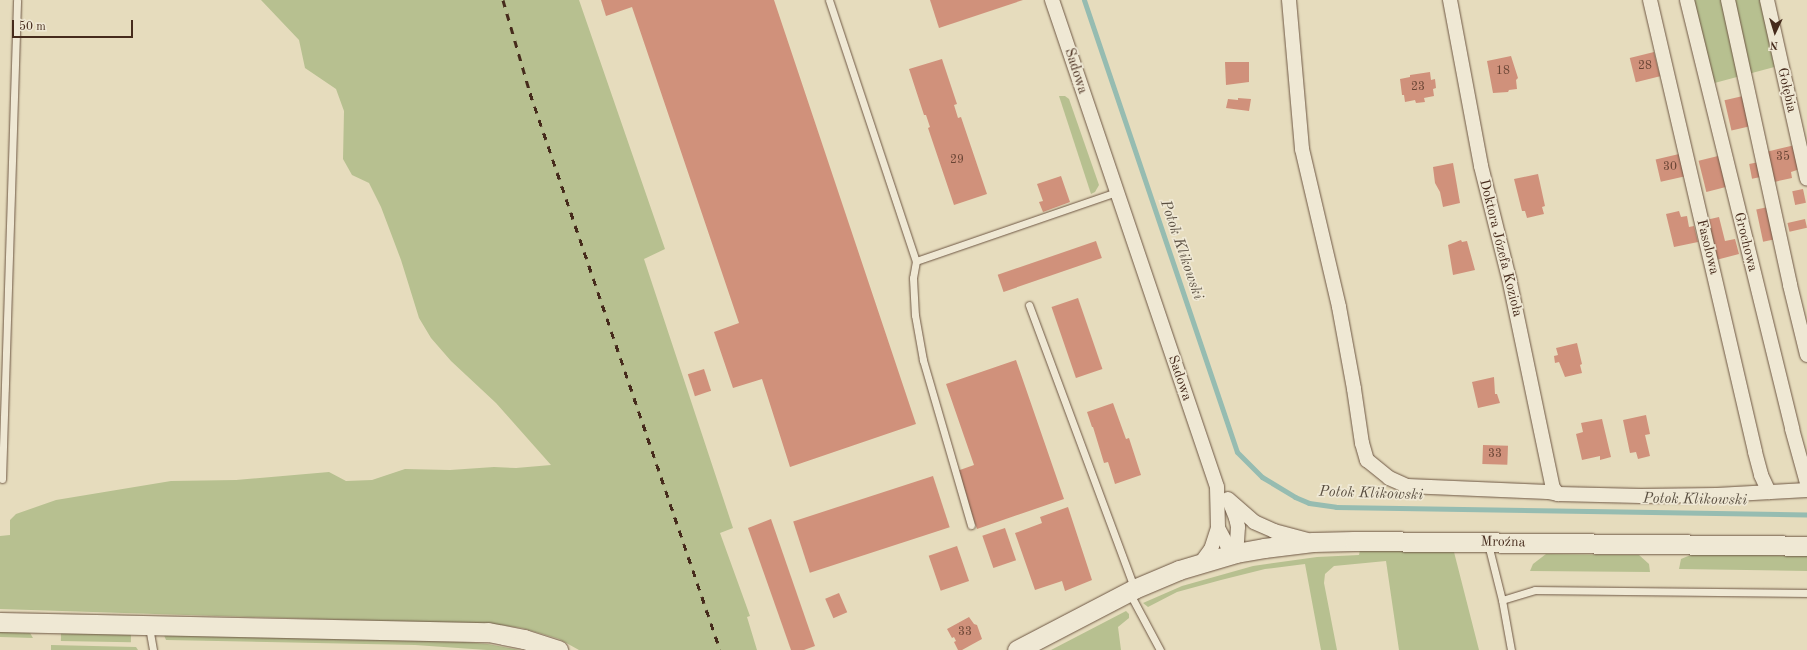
<!DOCTYPE html>
<meta charset="utf-8">
<style>
body{margin:0}
#map{position:relative;width:1807px;height:650px;overflow:hidden;background:#e6dcbd;font-family:"Old Standard TT",serif}
div>[style]{position:absolute}
.green>*{inset:0;background:#b7c090;transform-origin:0 0}
.stream>*{height:5px;margin:-2.5px;padding:0 2.5px;transform-origin:2.5px;border-radius:2.5px;background:#96bcb1}
.building>*{inset:0;background:#d0917b;transform-origin:0 0}
.roads{filter:drop-shadow(0 0 1px #6e5744) drop-shadow(0 0 1px #6e5744)}
.service>*{height:7px;margin:-3.5px;padding:0 3.5px;transform-origin:3.5px;border-radius:3.5px;background:#efe8d4}
.minor>*{height:14px;margin:-7px;padding:0 7px;transform-origin:7px;border-radius:7px;background:#efe8d4}
.secondary>*{height:19px;margin:-9.5px;padding:0 9.5px;transform-origin:9.5px;border-radius:9.5px;background:#efe8d4}
.rail>*{height:3px;margin-top:-1.5px;transform-origin:0;background:repeating-linear-gradient(90deg,#462b1c 0 7px,transparent 0 14px)}
span{translate:-50% -50%;white-space:nowrap;text-align:center;line-height:1.15;-webkit-text-stroke:3.5px #efe8d4;paint-order:stroke}
.number-label{font-size:12px;color:#684434}
.number-label span{-webkit-text-stroke-width:0}
.street-label{font-size:14px;color:#462b1c}
.water-label{font-size:15px;color:#5a4f41;font-style:italic}
.north{position:absolute;left:1755px;top:12px;width:40px;height:40px;-webkit-text-stroke:3px #efe8d4;paint-order:stroke;rotate:184deg;font-size:11px;font-weight:700;line-height:16px;text-align:center;color:#462b1c}
.north::after{content:'';display:block;margin:auto;width:14px;height:18px;background:#462b1c;clip-path:polygon(50% 0,100% 100%,50% 72%,0 100%)}
.scale{position:absolute;left:12px;top:20px;width:121px;height:18px;box-sizing:border-box;border:2px solid #462b1c;border-top:0;padding-left:5px;font-size:12px;line-height:14px;white-space:nowrap;color:#462b1c;-webkit-text-stroke:3px #efe8d4;paint-order:stroke}
</style>
<div id="map">
<div class="green">
<div style="clip-path:polygon(261px 0,579px 0,665px 249px,644px 259px,733px 528px,720px 533px,750px 616px,747px 617px,757px 650px,579px 650px,559px 639px,522px 628px,501px 625px,0 609px,0 536px,10px 535px,10px 520px,16px 514px,56px 500px,171px 481px,236px 480px,329px 472px,346px 481px,372px 480px,405px 469px,450px 470px,494px 467px,516px 468px,551px 465px,496px 403px,451px 361px,431px 338px,419px 318px,401px 260px,381px 207px,369px 183px,352px 175px,343px 159px,344px 111px,336px 89px,305px 68px,299px 40px)"></div>
<div style="clip-path:polygon(1687px 0,1767px 0,1782px 65px,1707px 85px)"></div>
<div style="clip-path:polygon(1059px 96px,1065px 96px,1069px 99px,1099px 185px,1095px 192px,1091px 194px)"></div>
<div style="clip-path:polygon(1360px 550px,1454px 552px,1479px 650px,1399px 650px,1386px 561px,1334px 566px,1325px 574px,1324px 583px,1337px 650px,1321px 650px,1305px 564px,1265px 569px,1221px 580px,1177px 592px,1148px 607px,1143px 603px,1182px 586px,1253px 566px,1317px 557px,1359px 555px)"></div>
<div style="clip-path:polygon(1546px 554px,1639px 555px,1649px 564px,1650px 572px,1530px 571px,1533px 564px)"></div>
<div style="clip-path:polygon(1693px 554px,1807px 556px,1807px 571px,1679px 569px,1681px 559px)"></div>
<div style="clip-path:polygon(1126px 611px,1129px 614px,1129px 618px,1118px 627px,1121px 650px,1051px 650px)"></div>
<div style="clip-path:polygon(0 631px,30px 633px,33px 638px,0 637px)"></div>
<div style="left:61px;top:633px;width:70px;height:8px;rotate:1deg"></div>
<div style="clip-path:polygon(164px 635px,453px 641px,488px 644px,520px 650px,487px 650px,415px 645px,166px 640px)"></div>
<div style="clip-path:polygon(51px 645px,136px 647px,138px 650px,51px 650px)"></div>
</div>
<div class="stream">
<div style="left:1084px;top:0;width:477px;rotate:71.3deg"></div>
<div style="left:1237px;top:452px;width:35px;rotate:45deg"></div>
<div style="left:1262px;top:477px;width:39px;rotate:31deg"></div>
<div style="left:1295px;top:497px;width:15px;rotate:23deg"></div>
<div style="left:1309px;top:503px;width:27px;rotate:8deg"></div>
<div style="left:1336px;top:507px;width:471px;rotate:0.9deg"></div>
</div>
<div class="building">
<div style="clip-path:polygon(601px 0,774px 0,916px 424px,790px 467px,762px 379px,733px 388px,714px 332px,739px 323px,632px 7px,606px 16px)"></div>
<div style="clip-path:polygon(930px 0,1023px 0,939px 28px)"></div>
<div style="left:1654px;top:52px;width:25px;height:25px;rotate:76deg"></div>
<div style="clip-path:polygon(1511px 56px,1518px 78px,1516px 80px,1517px 89px,1509px 90px,1508px 92px,1493px 93px,1487px 61px)"></div>
<div style="clip-path:polygon(942px 59px,957px 104px,954px 105px,958px 118px,961px 117px,987px 194px,954px 205px,928px 128px,930px 127px,926px 115px,924px 115px,909px 69px)"></div>
<div style="clip-path:polygon(1225px 62px,1249px 62px,1249px 82px,1226px 85px)"></div>
<div style="clip-path:polygon(1430px 72px,1431px 80px,1435px 79px,1436px 88px,1433px 89px,1434px 96px,1424px 98px,1425px 102px,1416px 103px,1415px 100px,1405px 102px,1404px 95px,1402px 95px,1400px 79px,1410px 77px,1410px 75px)"></div>
<div style="left:1743px;top:96px;width:31px;height:19px;rotate:77deg"></div>
<div style="clip-path:polygon(1238px 98px,1251px 99px,1249px 111px,1226px 108px,1228px 99px,1238px 100px)"></div>
<div style="clip-path:polygon(1795px 145px,1800px 169px,1791px 172px,1792px 178px,1774px 182px,1766px 152px)"></div>
<div style="left:1679px;top:154px;width:23px;height:24px;rotate:77deg"></div>
<div style="left:1718px;top:156px;width:32px;height:20px;rotate:76deg"></div>
<div style="left:1759px;top:162px;width:15px;height:10px;rotate:79deg"></div>
<div style="clip-path:polygon(1453px 163px,1460px 203px,1443px 207px,1440px 192px,1435px 183px,1433px 167px)"></div>
<div style="clip-path:polygon(1538px 174px,1545px 206px,1542px 207px,1544px 214px,1527px 218px,1525px 211px,1522px 211px,1514px 179px)"></div>
<div style="clip-path:polygon(1061px 176px,1070px 202px,1043px 212px,1039px 202px,1043px 201px,1037px 184px)"></div>
<div style="left:1803px;top:189px;width:14px;height:11px;rotate:78deg"></div>
<div style="left:1768px;top:207px;width:33px;height:12px;rotate:78deg"></div>
<div style="clip-path:polygon(1679px 211px,1681px 217px,1687px 216px,1689px 227px,1694px 226px,1698px 242px,1674px 247px,1666px 214px)"></div>
<div style="clip-path:polygon(1719px 217px,1725px 241px,1735px 239px,1739px 254px,1716px 260px,1706px 220px)"></div>
<div style="left:1805px;top:219px;width:9px;height:18px;rotate:77deg"></div>
<div style="clip-path:polygon(1461px 240px,1462px 242px,1467px 241px,1475px 270px,1453px 275px,1448px 245px)"></div>
<div style="left:1096px;top:241px;width:18px;height:104px;rotate:71deg"></div>
<div style="left:1078px;top:298px;width:75px;height:28px;rotate:71deg"></div>
<div style="clip-path:polygon(1577px 343px,1582px 364px,1580px 365px,1582px 373px,1565px 377px,1559px 362px,1555px 363px,1554px 356px,1558px 355px,1556px 348px)"></div>
<div style="clip-path:polygon(1016px 360px,1064px 499px,977px 529px,957px 471px,974px 465px,946px 384px)"></div>
<div style="left:704px;top:369px;width:23px;height:17px;rotate:72deg"></div>
<div style="clip-path:polygon(1494px 377px,1495px 394px,1497px 394px,1500px 403px,1478px 408px,1472px 382px)"></div>
<div style="clip-path:polygon(1113px 403px,1126px 439px,1129px 438px,1141px 475px,1115px 484px,1108px 462px,1104px 463px,1093px 427px,1092px 427px,1087px 412px)"></div>
<div style="clip-path:polygon(1646px 415px,1650px 434px,1645px 435px,1650px 456px,1638px 459px,1636px 452px,1630px 453px,1623px 420px)"></div>
<div style="clip-path:polygon(1602px 419px,1611px 457px,1600px 460px,1600px 456px,1582px 460px,1576px 434px,1583px 432px,1581px 423px)"></div>
<div style="left:1483px;top:445px;width:25px;height:19px;rotate:2deg"></div>
<div style="left:933px;top:476px;width:54px;height:147px;rotate:72deg"></div>
<div style="clip-path:polygon(1068px 507px,1092px 580px,1065px 591px,1062px 581px,1035px 590px,1015px 533px,1042px 523px,1040px 517px)"></div>
<div style="clip-path:polygon(771px 519px,815px 646px,804px 650px,791px 650px,748px 528px)"></div>
<div style="left:1005px;top:528px;width:34px;height:24px;rotate:71deg"></div>
<div style="left:957px;top:546px;width:37px;height:30px;rotate:71deg"></div>
<div style="left:839px;top:593px;width:21px;height:15px;rotate:67deg"></div>
<div style="clip-path:polygon(969px 617px,974px 624px,977px 625px,982px 639px,962px 650px,958px 650px,954px 642px,956px 641px,954px 637px,952px 638px,947px 629px)"></div>
</div>
<div class="roads">
<div class="service">
<div style="left:829px;top:0;width:275px;rotate:71.6deg"></div>
<div style="left:916px;top:261px;width:212px;rotate:-19deg"></div>
<div style="left:916px;top:261px;width:17px;rotate:100deg"></div>
<div style="left:913px;top:278px;width:37px;rotate:87deg"></div>
<div style="left:915px;top:315px;width:46px;rotate:79.9deg"></div>
<div style="left:923px;top:360px;width:172px;rotate:73.8deg"></div>
<div style="left:1029px;top:305px;width:302px;rotate:69.6deg"></div>
<div style="left:2px;top:479px;width:479px;rotate:-88.2deg"></div>
<div style="left:1488px;top:544px;width:58px;rotate:76deg"></div>
<div style="left:1129px;top:592px;width:66px;rotate:61.9deg"></div>
<div style="left:149px;top:627px;width:23px;rotate:80deg"></div>
<div style="left:1511px;top:650px;width:51px;rotate:-100.2deg"></div>
<div style="left:1502px;top:600px;width:34px;rotate:-17deg"></div>
<div style="left:1535px;top:590px;width:272px;rotate:0.6deg"></div>
</div>
<div class="minor">
<div style="left:1052px;top:0;width:514px;rotate:71.28deg"></div>
<div style="left:1217px;top:487px;width:41px;rotate:88.6deg"></div>
<div style="left:1218px;top:528px;width:22px;rotate:108deg"></div>
<div style="left:1211px;top:549px;width:17px;rotate:126deg"></div>
<div style="left:1289px;top:0;width:150px;rotate:85deg"></div>
<div style="left:1302px;top:149px;width:162px;rotate:76.8deg"></div>
<div style="left:1339px;top:307px;width:83px;rotate:79.6deg"></div>
<div style="left:1354px;top:389px;width:55px;rotate:81.6deg"></div>
<div style="left:1362px;top:443px;width:18px;rotate:74deg"></div>
<div style="left:1367px;top:460px;width:28px;rotate:39deg"></div>
<div style="left:1389px;top:478px;width:20px;rotate:24deg"></div>
<div style="left:1407px;top:486px;width:141px;rotate:2.4deg"></div>
<div style="left:1548px;top:492px;width:10px;rotate:11deg"></div>
<div style="left:1558px;top:494px;width:83px;rotate:1.4deg"></div>
<div style="left:1641px;top:496px;width:76px;rotate:-0.8deg"></div>
<div style="left:1717px;top:495px;width:90px;rotate:-3.2deg"></div>
<div style="left:1450px;top:0;width:169px;rotate:79.4deg"></div>
<div style="left:1481px;top:166px;width:115px;rotate:76deg"></div>
<div style="left:1509px;top:278px;width:215px;rotate:78.2deg"></div>
<div style="left:1553px;top:488px;width:8px;rotate:50deg"></div>
<div style="left:1650px;top:0;width:464px;rotate:76.9deg"></div>
<div style="left:1755px;top:452px;width:24px;rotate:75deg"></div>
<div style="left:1761px;top:475px;width:19px;rotate:65deg"></div>
<div style="left:1687px;top:0;width:442px;rotate:76.2deg"></div>
<div style="left:1792px;top:429px;width:56px;rotate:74.5deg"></div>
<div style="left:1728px;top:0;width:292px;rotate:77.7deg"></div>
<div style="left:1790px;top:285px;width:72px;rotate:76.3deg"></div>
<div style="left:1767px;top:0;width:183px;rotate:77.4deg"></div>
<div style="left:1228px;top:499px;width:35px;rotate:41deg"></div>
<div style="left:1254px;top:522px;width:22px;rotate:24deg"></div>
<div style="left:1274px;top:531px;width:34px;rotate:15deg"></div>
<div style="left:1230px;top:503px;width:16px;rotate:68deg"></div>
<div style="left:1236px;top:518px;width:9px;rotate:77deg"></div>
<div style="left:1238px;top:527px;width:26px;rotate:94deg"></div>
<div style="left:1218px;top:528px;width:19px;rotate:62deg"></div>
<div style="left:1227px;top:545px;width:12px;rotate:42deg"></div>
</div>
<div class="secondary">
<div style="left:0;top:622px;width:488px;rotate:1.2deg"></div>
<div style="left:488px;top:632px;width:37px;rotate:11deg"></div>
<div style="left:524px;top:639px;width:36px;rotate:18deg"></div>
<div style="left:1017px;top:650px;width:132px;rotate:-27.5deg"></div>
<div style="left:1134px;top:589px;width:49px;rotate:-22.9deg"></div>
<div style="left:1179px;top:570px;width:59px;rotate:-16.6deg"></div>
<div style="left:1236px;top:553px;width:28px;rotate:-10deg"></div>
<div style="left:1264px;top:548px;width:49px;rotate:-7deg"></div>
<div style="left:1313px;top:542px;width:41px;rotate:-1.4deg"></div>
<div style="left:1354px;top:541px;width:453px;rotate:0.6deg"></div>
</div>
</div>
<div class="rail">
<div style="left:503px;top:0;width:97px;rotate:73.8deg"></div>
<div style="left:530px;top:93px;width:589px;rotate:71.16deg"></div>
</div>
<div class="number-label">
<span style="left:1645px;top:67px">28</span>
<span style="left:1503px;top:72px">18</span>
<span style="left:1418px;top:88px">23</span>
<span style="left:1783px;top:158px">35</span>
<span style="left:957px;top:161px">29</span>
<span style="left:1670px;top:168px">30</span>
<span style="left:1495px;top:455px">33</span>
<span style="left:965px;top:633px">33</span>
</div>
<div class="street-label">
<span style="left:1076px;top:71px;rotate:72deg">Sadowa</span>
<span style="left:1787px;top:90px;rotate:77deg">Gołębia</span>
<span style="left:1746px;top:242px;rotate:76deg">Grochowa</span>
<span style="left:1708px;top:247px;rotate:76deg">Fasolowa</span>
<span style="left:1501px;top:248px;rotate:76deg">Doktora Józefa Kozioła</span>
<span style="left:1180px;top:378px;rotate:71deg">Sadowa</span>
<span style="left:1503px;top:542px;rotate:1deg">Mroźna</span>
</div>
<div class="water-label">
<span style="left:1181px;top:250px;rotate:71deg">Potok Klikowski</span>
<span style="left:1371px;top:494px;rotate:2deg">Potok Klikowski</span>
<span style="left:1695px;top:500px;rotate:1deg">Potok Klikowski</span>
</div>
<div class="north">N</div>
<div class="scale">50 m</div>
</div>
